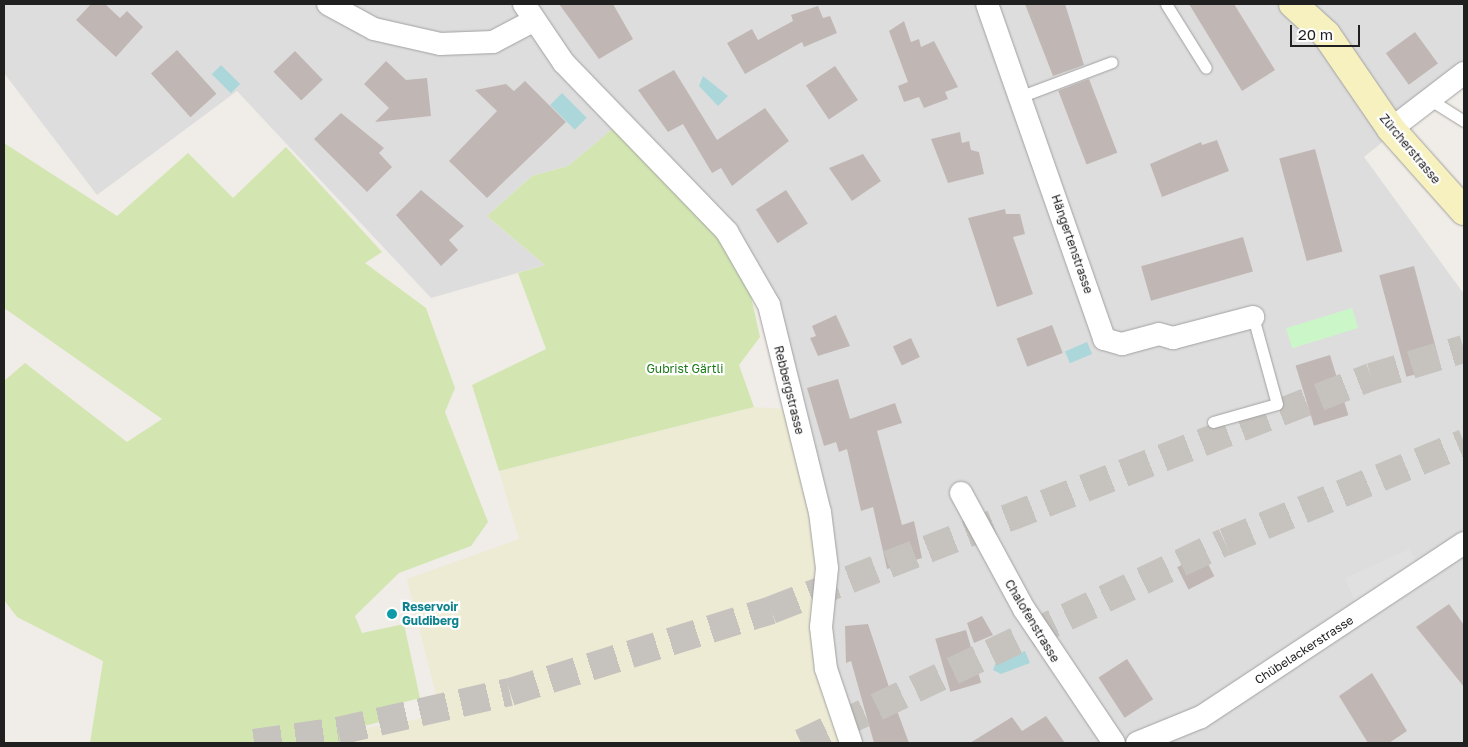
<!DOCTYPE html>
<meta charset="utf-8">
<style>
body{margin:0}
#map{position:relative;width:1468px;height:747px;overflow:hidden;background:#f0ece7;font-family:"Golos Text",sans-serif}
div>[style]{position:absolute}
.residential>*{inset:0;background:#dedddd}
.farmland>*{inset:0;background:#edebd4}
.grass>*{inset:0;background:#d3e6b1}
.park>*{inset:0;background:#cbf6c8;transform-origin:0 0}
.parking>*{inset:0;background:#e0e0e0}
.water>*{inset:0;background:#abd7da;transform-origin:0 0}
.building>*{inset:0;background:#c0b7b4;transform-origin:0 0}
.motorway-tunnel>*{height:28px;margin-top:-14px;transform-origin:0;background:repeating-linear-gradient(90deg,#c6c3bf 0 28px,transparent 0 42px)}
.roads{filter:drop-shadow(0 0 1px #a1a1a1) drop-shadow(0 0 1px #a1a1a1)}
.service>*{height:11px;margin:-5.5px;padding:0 5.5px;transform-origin:5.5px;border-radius:5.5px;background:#fff}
.minor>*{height:22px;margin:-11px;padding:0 11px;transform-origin:11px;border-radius:11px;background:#fff}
.secondary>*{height:28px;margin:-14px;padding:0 14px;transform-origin:14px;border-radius:14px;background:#f6f1bf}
.dots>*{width:14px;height:14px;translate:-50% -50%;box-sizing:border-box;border:2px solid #fff;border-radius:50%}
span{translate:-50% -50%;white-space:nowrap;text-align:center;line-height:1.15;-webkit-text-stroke:4.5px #fff;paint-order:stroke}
.street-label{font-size:12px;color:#202020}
.park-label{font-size:12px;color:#197913}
.culture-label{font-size:12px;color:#0d838f;font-weight:700}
.left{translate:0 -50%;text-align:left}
.frame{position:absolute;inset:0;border:5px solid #202020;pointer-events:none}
.scale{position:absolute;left:1290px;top:25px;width:70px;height:22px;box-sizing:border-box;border:2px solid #202020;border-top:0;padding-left:6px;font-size:15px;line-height:18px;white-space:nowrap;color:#202020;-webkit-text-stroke:4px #fff;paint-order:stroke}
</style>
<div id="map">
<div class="residential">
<div style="clip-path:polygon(4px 4px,1464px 4px,1464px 76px,1364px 157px,1464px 294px,1464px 743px,851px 743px,769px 305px,621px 122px,568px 166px,532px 176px,487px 216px,545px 265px,431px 298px,237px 91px,97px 195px,4px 73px)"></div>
</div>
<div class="farmland">
<div style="clip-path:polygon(754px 407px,784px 409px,819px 553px,840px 743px,355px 743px,367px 728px,441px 715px,407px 579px,519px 539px,499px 471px)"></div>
</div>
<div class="grass">
<div style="clip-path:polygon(616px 126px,721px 234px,748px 283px,760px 337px,739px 365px,754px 407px,499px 471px,472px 385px,546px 349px,518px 273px,545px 265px,487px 216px,532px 176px,568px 166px)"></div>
<div style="clip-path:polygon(4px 143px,117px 216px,188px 153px,233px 198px,286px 147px,382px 252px,365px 263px,426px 308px,455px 388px,445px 412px,488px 522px,471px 546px,399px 573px,355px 616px,362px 633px,404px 624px,420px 698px,393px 705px,393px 718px,347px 731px,338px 743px,90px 743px,103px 661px,17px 617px,4px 600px,4px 381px,25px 363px,127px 442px,162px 419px,4px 308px)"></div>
</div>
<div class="park">
<div style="left:1352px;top:308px;width:21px;height:69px;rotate:73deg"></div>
</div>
<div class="parking">
<div style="clip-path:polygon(1410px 549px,1416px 564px,1356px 605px,1345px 578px)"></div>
</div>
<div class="water">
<div style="left:221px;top:65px;width:27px;height:13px;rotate:45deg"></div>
<div style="clip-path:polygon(703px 76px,728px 96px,718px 106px,699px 86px)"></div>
<div style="left:562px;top:93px;width:35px;height:17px;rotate:45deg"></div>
<div style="left:1087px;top:342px;width:13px;height:24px;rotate:67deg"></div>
<div style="clip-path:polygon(1025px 651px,1030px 663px,1001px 674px,993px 670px,996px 662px)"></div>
</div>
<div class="building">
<div style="clip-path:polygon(91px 4px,105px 4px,120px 18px,127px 11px,143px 27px,116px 57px,76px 20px)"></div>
<div style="clip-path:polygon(559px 4px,613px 4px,633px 39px,599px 59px)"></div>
<div style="clip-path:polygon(1025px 4px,1065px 4px,1084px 65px,1053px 76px)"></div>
<div style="clip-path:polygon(1189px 4px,1234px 4px,1275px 70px,1242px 91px)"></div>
<div style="clip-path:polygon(818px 6px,823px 18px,830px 16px,837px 33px,804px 47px,802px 42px,745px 74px,727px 43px,752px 29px,758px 40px,793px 21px,791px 15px)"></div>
<div style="clip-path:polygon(904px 21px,911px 42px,919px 39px,921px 47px,934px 41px,958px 87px,945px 92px,948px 99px,924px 108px,919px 97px,904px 102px,898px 86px,908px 82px,889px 31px)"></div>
<div style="left:1415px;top:32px;width:39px;height:36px;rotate:54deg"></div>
<div style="left:177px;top:50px;width:59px;height:35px;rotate:48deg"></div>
<div style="left:295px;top:51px;width:40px;height:30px;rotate:46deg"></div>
<div style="clip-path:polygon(386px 61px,406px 80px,427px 78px,431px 116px,375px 122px,389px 108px,364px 84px)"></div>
<div style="left:835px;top:66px;width:41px;height:35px;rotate:56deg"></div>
<div style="clip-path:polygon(674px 70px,717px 140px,765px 108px,789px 141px,732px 186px,721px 168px,712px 173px,683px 124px,668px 132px,638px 90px)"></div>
<div style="left:1089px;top:79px;width:79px;height:33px;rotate:69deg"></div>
<div style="clip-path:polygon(525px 81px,566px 122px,487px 198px,449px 161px,497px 111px,475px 90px,506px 84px,514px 91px)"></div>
<div style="clip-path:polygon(341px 113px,384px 148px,379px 153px,392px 167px,367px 192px,314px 139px)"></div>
<div style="clip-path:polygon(960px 132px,962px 143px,969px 141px,971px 150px,979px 152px,984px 174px,948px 183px,931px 139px)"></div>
<div style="clip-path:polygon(1217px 140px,1229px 171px,1162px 197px,1150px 164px,1201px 142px,1202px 145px)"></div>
<div style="left:1315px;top:149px;width:106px;height:37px;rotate:75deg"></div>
<div style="clip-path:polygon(863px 154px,881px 181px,852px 201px,829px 168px)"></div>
<div style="clip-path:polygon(421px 190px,464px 226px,449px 240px,458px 250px,441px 266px,396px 215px)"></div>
<div style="left:786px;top:190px;width:40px;height:36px;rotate:57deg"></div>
<div style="clip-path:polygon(1005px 209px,1006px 214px,1020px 214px,1025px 234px,1013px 237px,1033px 294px,997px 307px,968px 218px)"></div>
<div style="left:1243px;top:237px;width:36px;height:106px;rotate:74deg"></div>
<div style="left:1414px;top:266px;width:105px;height:36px;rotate:75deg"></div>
<div style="clip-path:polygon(836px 315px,850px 346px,818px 356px,810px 338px,816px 336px,812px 326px)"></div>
<div style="left:1052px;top:325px;width:30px;height:38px;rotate:69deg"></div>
<div style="left:911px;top:338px;width:21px;height:20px;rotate:65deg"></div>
<div style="left:1330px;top:355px;width:63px;height:36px;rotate:73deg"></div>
<div style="clip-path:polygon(838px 379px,850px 419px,895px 403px,902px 423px,877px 431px,902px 525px,914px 521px,922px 558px,887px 569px,873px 507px,861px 511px,847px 449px,839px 452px,836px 442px,824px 446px,807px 388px)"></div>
<div style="left:1203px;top:554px;width:25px;height:29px;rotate:63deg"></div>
<div style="clip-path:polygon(1449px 604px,1464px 625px,1464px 687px,1416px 627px)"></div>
<div style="clip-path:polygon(982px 616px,993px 635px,974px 643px,967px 623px)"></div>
<div style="clip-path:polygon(868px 624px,895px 705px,909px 743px,874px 743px,851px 661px,846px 663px,845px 626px)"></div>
<div style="left:966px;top:630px;width:55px;height:32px;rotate:74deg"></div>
<div style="left:1127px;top:659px;width:48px;height:34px;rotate:57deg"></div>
<div style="clip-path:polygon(1372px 673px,1407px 731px,1389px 743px,1368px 743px,1339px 696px)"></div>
<div style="clip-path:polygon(1046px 716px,1065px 743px,970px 743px,1012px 717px,1022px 731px)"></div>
</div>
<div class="motorway-tunnel">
<div style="left:254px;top:743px;width:85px;rotate:-8.1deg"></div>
<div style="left:338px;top:731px;width:176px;rotate:-12.8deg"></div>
<div style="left:510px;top:692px;width:274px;rotate:-17.4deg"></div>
<div style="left:771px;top:610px;width:644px;rotate:-21.22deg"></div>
<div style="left:1371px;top:377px;width:97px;rotate:-16.8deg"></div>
<div style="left:801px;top:743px;width:469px;rotate:-25.4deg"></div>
<div style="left:1225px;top:542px;width:259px;rotate:-22.5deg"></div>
</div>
<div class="roads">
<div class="service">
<div style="left:1166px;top:4px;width:75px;rotate:58deg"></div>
<div style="left:1019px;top:97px;width:99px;rotate:-20.6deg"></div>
<div style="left:1429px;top:99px;width:41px;rotate:32.2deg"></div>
<div style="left:1213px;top:422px;width:66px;rotate:-15.7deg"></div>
<div style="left:1277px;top:404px;width:90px;rotate:-105.4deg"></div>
</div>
<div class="minor">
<div style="left:328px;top:4px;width:52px;rotate:28.5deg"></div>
<div style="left:374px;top:29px;width:68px;rotate:12.8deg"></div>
<div style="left:440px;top:44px;width:53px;rotate:-2.2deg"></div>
<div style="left:493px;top:42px;width:45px;rotate:-27.7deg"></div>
<div style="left:524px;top:4px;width:71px;rotate:55.9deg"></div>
<div style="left:564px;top:63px;width:235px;rotate:46deg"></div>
<div style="left:727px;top:232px;width:84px;rotate:60.1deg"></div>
<div style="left:769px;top:305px;width:213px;rotate:76.2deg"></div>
<div style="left:820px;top:512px;width:56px;rotate:82.9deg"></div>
<div style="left:827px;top:568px;width:59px;rotate:95.8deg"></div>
<div style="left:821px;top:627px;width:42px;rotate:83.2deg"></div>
<div style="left:826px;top:669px;width:78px;rotate:71.3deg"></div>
<div style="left:987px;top:4px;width:355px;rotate:70.7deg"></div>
<div style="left:1104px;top:339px;width:19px;rotate:16deg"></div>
<div style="left:1122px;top:344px;width:38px;rotate:-15deg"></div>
<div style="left:1159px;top:334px;width:15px;rotate:16deg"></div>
<div style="left:1173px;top:338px;width:83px;rotate:-14.7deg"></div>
<div style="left:1391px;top:129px;width:92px;rotate:-37.5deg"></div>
<div style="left:961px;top:493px;width:132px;rotate:61.5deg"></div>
<div style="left:1024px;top:609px;width:161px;rotate:56.1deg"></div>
<div style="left:1137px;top:743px;width:69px;rotate:-22.1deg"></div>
<div style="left:1201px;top:717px;width:315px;rotate:-33.5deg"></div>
</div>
<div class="secondary">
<div style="left:1293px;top:4px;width:45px;rotate:42.3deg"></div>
<div style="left:1326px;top:34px;width:115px;rotate:55.6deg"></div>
<div style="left:1391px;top:129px;width:110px;rotate:48.3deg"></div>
</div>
</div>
<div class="dots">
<div style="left:392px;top:614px;background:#0f9aa8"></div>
</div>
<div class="street-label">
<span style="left:1410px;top:149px;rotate:50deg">Zürcherstrasse</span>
<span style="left:1072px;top:244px;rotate:71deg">Hängertenstrasse</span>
<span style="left:789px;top:390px;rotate:76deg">Rebbergstrasse</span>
<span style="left:1032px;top:621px;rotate:59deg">Chalofenstrasse</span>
<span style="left:1304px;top:650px;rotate:-33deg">Chübelackerstrasse</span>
</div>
<div class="park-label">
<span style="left:685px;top:369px">Gubrist Gärtli</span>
</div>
<div class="culture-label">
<span class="left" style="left:402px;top:614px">Reservoir<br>Guldiberg</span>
</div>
<div class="frame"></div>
<div class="scale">20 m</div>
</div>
